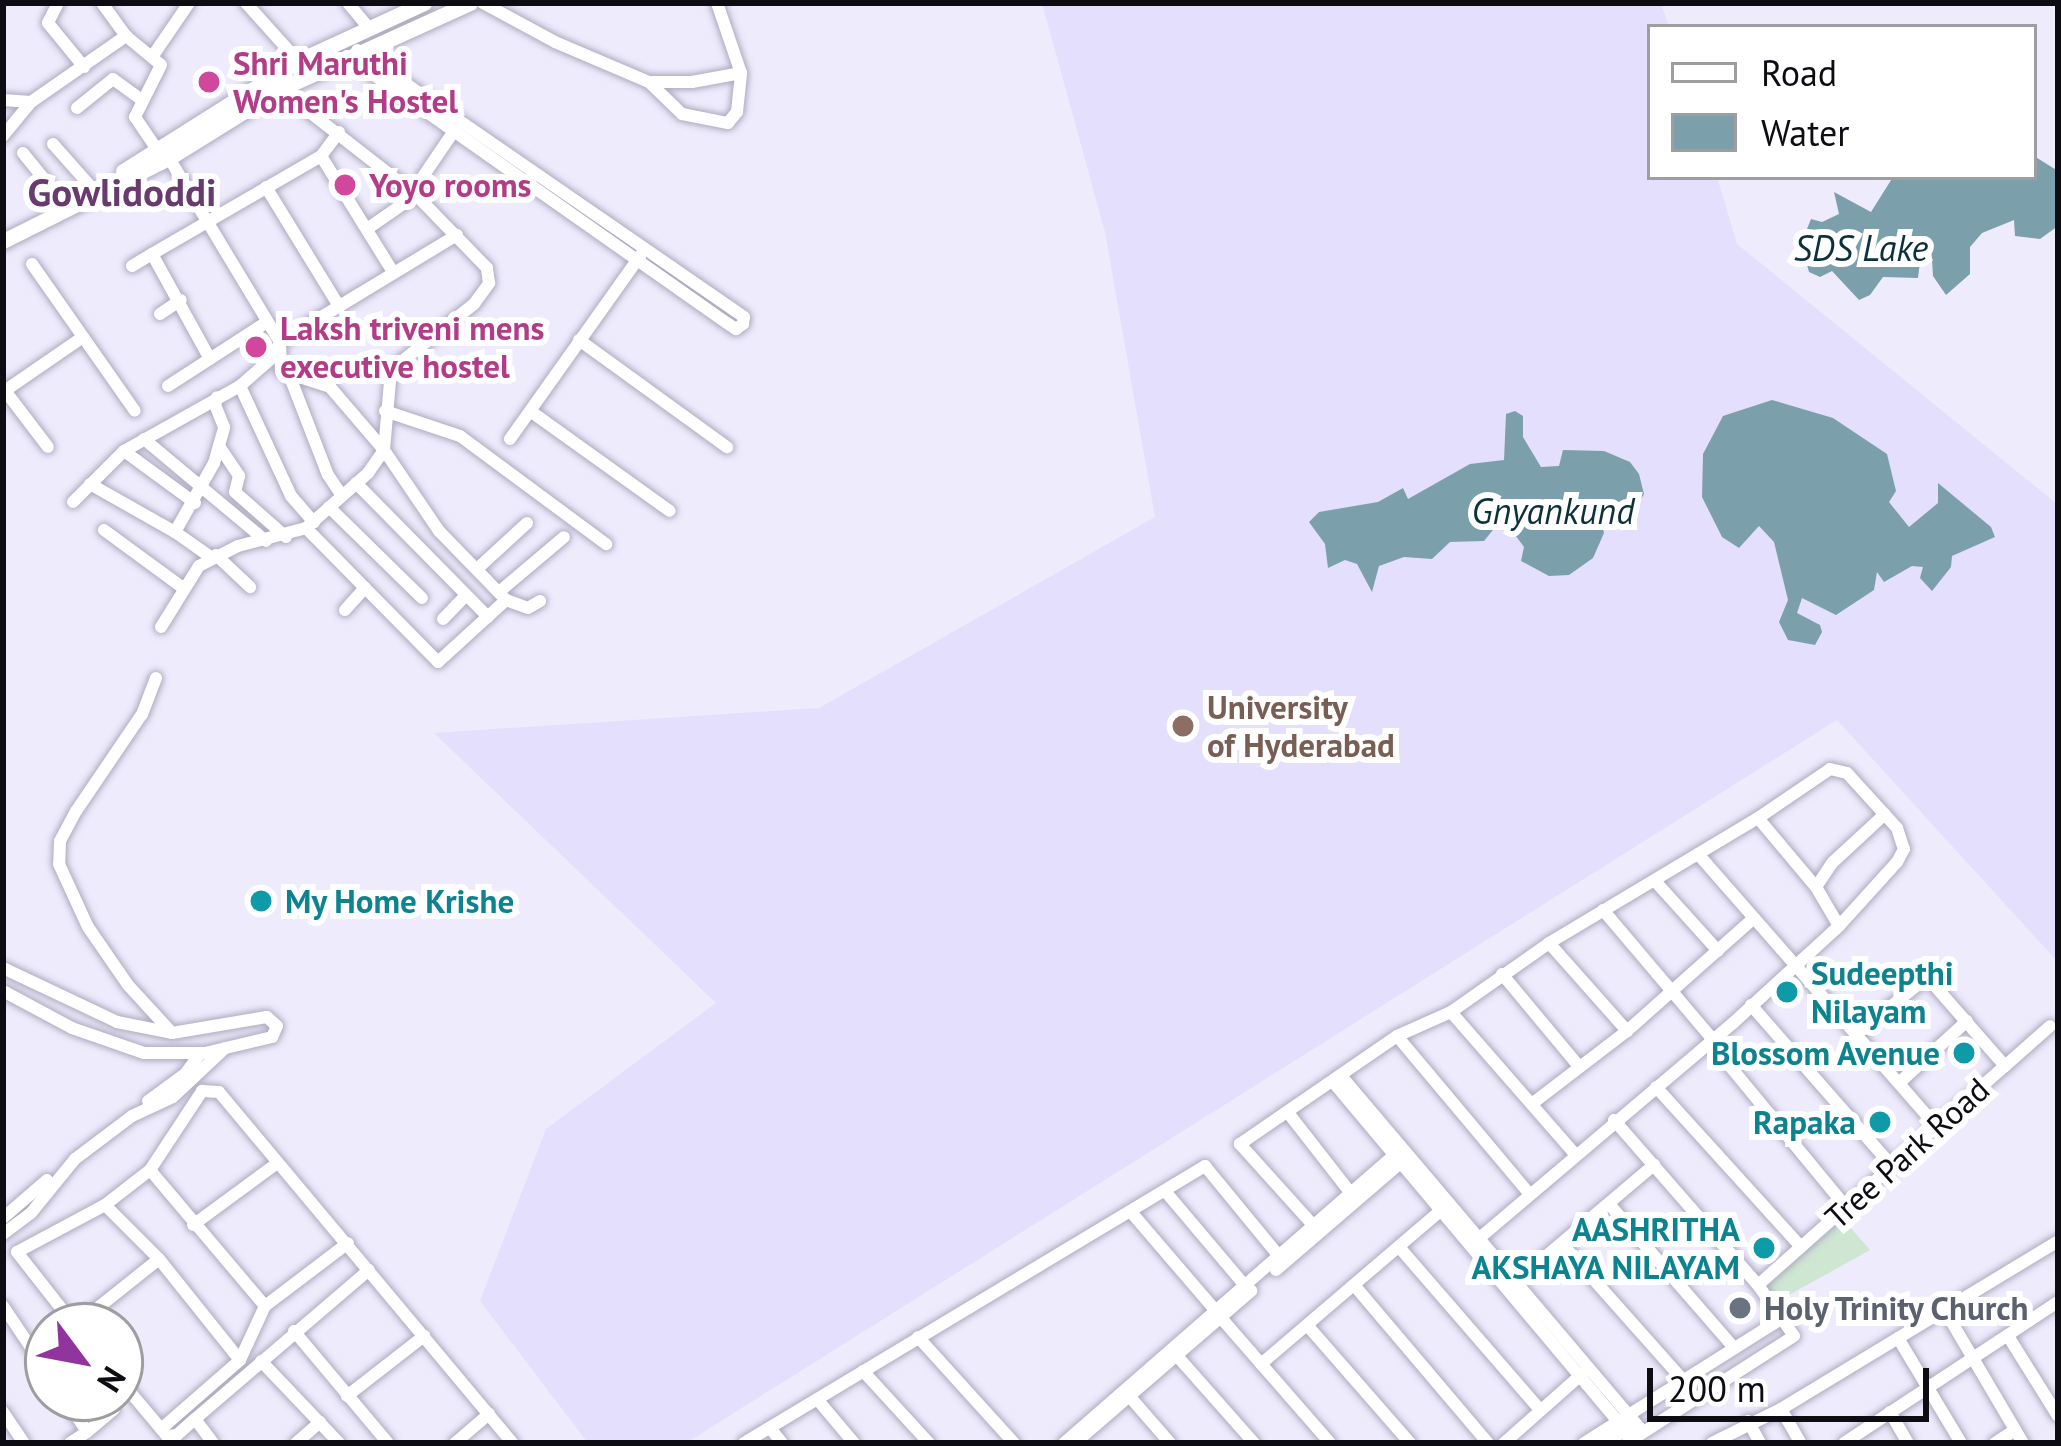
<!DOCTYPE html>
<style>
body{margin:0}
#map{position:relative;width:2061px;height:1446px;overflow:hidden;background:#edebfc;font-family:"PT Sans",sans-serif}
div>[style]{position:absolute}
.built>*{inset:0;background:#e4dffc}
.green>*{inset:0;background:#cfe6d3}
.water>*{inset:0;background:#7ba0ab}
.roads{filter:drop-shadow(0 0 3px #aeabc0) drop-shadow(0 0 3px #aeabc0)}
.minor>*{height:12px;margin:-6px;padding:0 6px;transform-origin:6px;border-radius:6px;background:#fff}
.major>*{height:15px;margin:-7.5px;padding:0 7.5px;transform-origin:7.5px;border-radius:7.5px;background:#fff}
.dots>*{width:33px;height:33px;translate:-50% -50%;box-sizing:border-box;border:6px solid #fff;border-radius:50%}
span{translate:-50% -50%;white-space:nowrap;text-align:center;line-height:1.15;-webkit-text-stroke:12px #fff;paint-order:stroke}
.hotel-label{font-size:33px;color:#b23c85;font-weight:700}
.left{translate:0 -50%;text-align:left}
.education-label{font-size:33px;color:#785e54;font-weight:700}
.culture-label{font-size:33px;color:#0d838f;font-weight:700}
.right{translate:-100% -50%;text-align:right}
.street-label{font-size:33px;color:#0d0c13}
.worship-label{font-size:33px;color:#5b616d;font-weight:700}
.water-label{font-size:36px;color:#0c313b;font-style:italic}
.quarter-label{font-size:39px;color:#683a6e;font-weight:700}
.frame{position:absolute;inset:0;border:6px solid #0d0c13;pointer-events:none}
.legend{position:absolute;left:1647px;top:24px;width:390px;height:156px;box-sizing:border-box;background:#fff;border:3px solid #9e9ea1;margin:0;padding:15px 21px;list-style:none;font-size:36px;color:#0d0c13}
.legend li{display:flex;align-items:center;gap:24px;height:60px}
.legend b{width:60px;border:3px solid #9e9ea1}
.north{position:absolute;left:24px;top:1302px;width:120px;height:120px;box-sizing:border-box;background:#fff;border:3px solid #9e9ea1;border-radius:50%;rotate:122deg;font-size:33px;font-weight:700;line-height:48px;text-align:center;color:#0d0c13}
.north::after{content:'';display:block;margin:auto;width:42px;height:54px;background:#91349e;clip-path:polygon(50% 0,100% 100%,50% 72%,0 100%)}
.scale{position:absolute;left:1647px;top:1368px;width:282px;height:54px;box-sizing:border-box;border:6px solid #0d0c13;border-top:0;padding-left:15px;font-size:36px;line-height:42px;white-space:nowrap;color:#0d0c13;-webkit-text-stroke:9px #fff;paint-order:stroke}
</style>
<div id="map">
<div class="built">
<div style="clip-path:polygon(1042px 3px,1661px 3px,1669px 27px,1650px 27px,1650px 177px,1717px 177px,1737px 244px,2058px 505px,2058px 962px,1837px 720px,686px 1443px,588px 1443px,480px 1301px,546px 1129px,716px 1003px,434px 733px,819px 708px,1155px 517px,1105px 232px)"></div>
</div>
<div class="green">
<div style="clip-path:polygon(1843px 1219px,1870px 1250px,1778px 1301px,1767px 1286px)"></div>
</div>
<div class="water">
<div style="clip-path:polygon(2034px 156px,2058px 171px,2058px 226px,2040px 239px,2015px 236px,2014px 220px,1982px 233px,1970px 247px,1970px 274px,1946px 295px,1933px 276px,1931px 243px,1922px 245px,1918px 278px,1883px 277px,1870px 295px,1859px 300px,1832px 271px,1820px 277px,1809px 272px,1801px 244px,1811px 219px,1822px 222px,1839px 214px,1834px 192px,1871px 212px,1893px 177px,2034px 177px)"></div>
<div style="clip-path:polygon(1772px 400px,1833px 418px,1887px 454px,1896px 491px,1889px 502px,1909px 527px,1938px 503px,1938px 483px,1991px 527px,1995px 537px,1952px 556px,1951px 567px,1932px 591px,1920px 578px,1923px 567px,1912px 566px,1884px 582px,1877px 572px,1874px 590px,1836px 615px,1802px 598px,1797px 613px,1820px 625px,1822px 632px,1815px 645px,1788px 640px,1779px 622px,1788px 600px,1774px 542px,1759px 526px,1739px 548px,1722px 537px,1702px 497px,1703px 454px,1723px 416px)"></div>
<div style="clip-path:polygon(1515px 411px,1523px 416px,1523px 437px,1541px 467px,1559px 466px,1563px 450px,1604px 451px,1630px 462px,1639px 474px,1644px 494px,1639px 503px,1600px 515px,1604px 533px,1593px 558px,1569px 575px,1549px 576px,1521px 561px,1524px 547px,1513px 532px,1497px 525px,1484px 541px,1450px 542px,1432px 559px,1404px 557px,1379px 566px,1372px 592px,1357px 564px,1345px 560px,1328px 568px,1325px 544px,1309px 522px,1319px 512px,1378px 502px,1403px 488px,1408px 499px,1470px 464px,1504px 460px,1506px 414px)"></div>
</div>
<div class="roads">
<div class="minor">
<div style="left:58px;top:3px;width:22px;rotate:117deg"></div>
<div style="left:48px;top:23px;width:57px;rotate:50.7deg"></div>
<div style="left:102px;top:3px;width:41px;rotate:54deg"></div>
<div style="left:126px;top:36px;width:45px;rotate:39.6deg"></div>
<div style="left:161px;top:65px;width:58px;rotate:116.6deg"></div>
<div style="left:135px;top:117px;width:41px;rotate:55.9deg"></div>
<div style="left:246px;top:3px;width:78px;rotate:48.1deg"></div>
<div style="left:348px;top:3px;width:34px;rotate:50deg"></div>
<div style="left:483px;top:3px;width:82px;rotate:28.4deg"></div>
<div style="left:555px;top:42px;width:102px;rotate:23.1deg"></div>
<div style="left:649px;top:82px;width:43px"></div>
<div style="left:692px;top:82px;width:50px;rotate:-10.4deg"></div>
<div style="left:741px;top:73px;width:74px;rotate:-108.9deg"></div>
<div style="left:347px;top:56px;width:464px;rotate:35.1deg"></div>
<div style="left:727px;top:323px;width:11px;rotate:34deg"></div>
<div style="left:736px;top:329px;width:9px;rotate:-36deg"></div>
<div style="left:743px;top:324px;width:7px;rotate:-82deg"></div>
<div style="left:744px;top:317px;width:470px;rotate:-145.4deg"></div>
<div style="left:152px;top:57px;width:65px;rotate:-55.6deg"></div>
<div style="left:649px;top:82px;width:46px;rotate:44.1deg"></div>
<div style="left:682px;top:114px;width:47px;rotate:11.1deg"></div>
<div style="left:728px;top:123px;width:14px;rotate:-51deg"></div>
<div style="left:737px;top:112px;width:39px;rotate:-84deg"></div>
<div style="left:3px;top:100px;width:28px;rotate:4deg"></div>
<div style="left:31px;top:102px;width:116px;rotate:-34.8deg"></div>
<div style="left:77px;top:108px;width:46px;rotate:-38.9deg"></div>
<div style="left:113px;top:79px;width:34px;rotate:36deg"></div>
<div style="left:3px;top:136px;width:44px;rotate:-50.5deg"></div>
<div style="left:53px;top:144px;width:60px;rotate:48.4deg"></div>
<div style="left:23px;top:153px;width:67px;rotate:51.1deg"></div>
<div style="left:321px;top:156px;width:137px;rotate:58.2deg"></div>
<div style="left:169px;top:158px;width:215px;rotate:58.9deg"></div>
<div style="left:280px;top:342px;width:29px;rotate:88deg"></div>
<div style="left:281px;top:371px;width:52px;rotate:18.1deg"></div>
<div style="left:330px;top:387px;width:83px;rotate:49.4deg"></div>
<div style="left:384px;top:450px;width:98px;rotate:55.8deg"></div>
<div style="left:439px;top:531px;width:96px;rotate:45.8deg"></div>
<div style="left:506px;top:600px;width:23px;rotate:20deg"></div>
<div style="left:528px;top:608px;width:14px;rotate:-30deg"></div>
<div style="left:422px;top:178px;width:57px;rotate:-55.8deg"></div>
<div style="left:266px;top:187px;width:140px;rotate:58.5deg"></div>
<div style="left:367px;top:229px;width:60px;rotate:-34.8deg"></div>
<div style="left:32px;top:264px;width:179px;rotate:55deg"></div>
<div style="left:132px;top:266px;width:23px;rotate:-31deg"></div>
<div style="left:160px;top:314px;width:25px;rotate:-34deg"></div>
<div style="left:579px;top:340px;width:183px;rotate:35.9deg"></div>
<div style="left:210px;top:359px;width:120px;rotate:-118.9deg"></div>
<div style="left:152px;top:254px;width:195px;rotate:-30.1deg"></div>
<div style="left:321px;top:156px;width:30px;rotate:-53deg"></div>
<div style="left:288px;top:372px;width:110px;rotate:68.8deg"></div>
<div style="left:328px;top:475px;width:25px;rotate:56deg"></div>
<div style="left:168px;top:386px;width:118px;rotate:-32.9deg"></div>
<div style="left:240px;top:386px;width:121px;rotate:65.1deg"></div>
<div style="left:291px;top:496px;width:35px;rotate:49deg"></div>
<div style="left:3px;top:388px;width:74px;rotate:52.7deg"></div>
<div style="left:3px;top:392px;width:97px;rotate:-34.5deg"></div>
<div style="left:385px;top:411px;width:79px;rotate:18.4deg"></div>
<div style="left:460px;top:436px;width:182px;rotate:36.5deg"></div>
<div style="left:533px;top:413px;width:168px;rotate:35.6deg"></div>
<div style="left:144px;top:439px;width:159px;rotate:39.9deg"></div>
<div style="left:510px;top:439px;width:226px;rotate:-54.6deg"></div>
<div style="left:219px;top:446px;width:36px;rotate:56deg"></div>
<div style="left:239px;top:476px;width:16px;rotate:104deg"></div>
<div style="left:235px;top:492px;width:68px;rotate:41.4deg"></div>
<div style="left:124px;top:451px;width:88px;rotate:36.2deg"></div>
<div style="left:356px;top:483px;width:188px;rotate:45.4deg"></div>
<div style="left:90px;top:484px;width:98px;rotate:29.5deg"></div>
<div style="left:73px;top:502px;width:72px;rotate:-45deg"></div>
<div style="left:124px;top:451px;width:133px;rotate:-29.3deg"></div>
<div style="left:240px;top:386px;width:44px;rotate:-41.3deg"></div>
<div style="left:273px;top:357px;width:17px;rotate:-65deg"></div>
<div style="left:280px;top:342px;width:207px;rotate:-31.2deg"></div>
<div style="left:329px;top:507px;width:130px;rotate:44.4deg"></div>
<div style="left:306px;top:528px;width:188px;rotate:45.4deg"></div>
<div style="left:438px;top:662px;width:92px;rotate:-42.4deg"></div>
<div style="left:104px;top:530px;width:97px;rotate:36.2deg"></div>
<div style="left:216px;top:555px;width:47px;rotate:43.3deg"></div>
<div style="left:212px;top:558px;width:45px;rotate:-144.9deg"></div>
<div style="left:175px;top:532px;width:79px;rotate:-60.5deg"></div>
<div style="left:214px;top:463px;width:37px;rotate:-74deg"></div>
<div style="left:224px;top:427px;width:24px;rotate:-112deg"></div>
<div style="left:215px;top:405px;width:8px;rotate:-76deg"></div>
<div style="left:477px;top:569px;width:68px;rotate:-42.6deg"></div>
<div style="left:499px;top:592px;width:85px;rotate:-40.2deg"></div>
<div style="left:345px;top:610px;width:30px;rotate:-48deg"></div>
<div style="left:443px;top:619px;width:33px;rotate:-46deg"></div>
<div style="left:161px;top:627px;width:72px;rotate:-58.1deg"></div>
<div style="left:199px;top:566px;width:44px;rotate:-27.1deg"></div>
<div style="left:238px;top:546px;width:70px;rotate:-14.8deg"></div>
<div style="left:306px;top:528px;width:83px;rotate:-41.6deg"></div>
<div style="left:368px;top:473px;width:28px;rotate:-55deg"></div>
<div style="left:384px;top:450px;width:80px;rotate:-85deg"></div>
<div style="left:391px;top:370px;width:106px;rotate:-38.5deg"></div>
<div style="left:474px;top:304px;width:26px;rotate:-54deg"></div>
<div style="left:489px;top:283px;width:15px;rotate:-98deg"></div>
<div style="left:487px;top:268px;width:102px;rotate:-134.2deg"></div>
<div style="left:416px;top:195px;width:172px;rotate:-142.1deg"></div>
<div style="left:156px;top:678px;width:39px;rotate:111deg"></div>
<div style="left:142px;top:714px;width:117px;rotate:124.2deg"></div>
<div style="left:76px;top:811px;width:34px;rotate:118deg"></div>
<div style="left:60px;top:841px;width:23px;rotate:92deg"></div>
<div style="left:59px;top:864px;width:69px;rotate:65.3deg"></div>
<div style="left:88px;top:927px;width:70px;rotate:55.4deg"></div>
<div style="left:128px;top:985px;width:65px;rotate:47.5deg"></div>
<div style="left:1758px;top:818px;width:90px;rotate:50deg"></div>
<div style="left:1816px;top:887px;width:45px;rotate:59.5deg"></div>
<div style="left:1698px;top:854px;width:363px;rotate:48.8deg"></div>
<div style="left:1655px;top:881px;width:94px;rotate:48deg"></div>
<div style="left:1816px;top:887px;width:29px;rotate:-56deg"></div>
<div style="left:1832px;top:863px;width:72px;rotate:-42.8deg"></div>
<div style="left:1603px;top:910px;width:165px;rotate:49.7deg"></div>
<div style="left:1549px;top:943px;width:118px;rotate:48.4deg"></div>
<div style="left:3px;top:968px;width:126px;rotate:25.3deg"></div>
<div style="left:117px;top:1022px;width:56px;rotate:11.3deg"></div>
<div style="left:172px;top:1033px;width:96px;rotate:-9.6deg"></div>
<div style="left:267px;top:1017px;width:13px;rotate:42deg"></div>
<div style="left:277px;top:1026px;width:12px;rotate:114deg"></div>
<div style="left:272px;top:1037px;width:69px;rotate:166.6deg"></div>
<div style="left:205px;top:1053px;width:61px;rotate:180deg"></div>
<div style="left:144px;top:1053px;width:76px;rotate:-160.9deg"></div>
<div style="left:72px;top:1028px;width:78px;rotate:-151.8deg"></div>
<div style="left:1502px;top:974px;width:117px;rotate:50.2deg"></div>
<div style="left:1751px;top:1005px;width:214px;rotate:48.8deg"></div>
<div style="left:1451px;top:1012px;width:186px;rotate:48.9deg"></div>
<div style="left:1397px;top:1036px;width:202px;rotate:50deg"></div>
<div style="left:1710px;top:1042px;width:214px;rotate:50.5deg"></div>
<div style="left:2005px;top:1066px;width:60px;rotate:-41.6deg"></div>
<div style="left:1342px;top:1077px;width:465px;rotate:49.7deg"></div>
<div style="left:1333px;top:1082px;width:466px;rotate:50deg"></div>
<div style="left:1899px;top:1083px;width:92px;rotate:-42.4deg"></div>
<div style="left:1656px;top:1087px;width:216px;rotate:47.8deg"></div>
<div style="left:148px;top:1101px;width:46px;rotate:-36.1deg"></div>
<div style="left:185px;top:1074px;width:26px;rotate:-53deg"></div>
<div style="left:1533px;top:1103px;width:118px;rotate:-37.5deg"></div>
<div style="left:1627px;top:1031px;width:170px;rotate:-41.7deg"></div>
<div style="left:1289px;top:1114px;width:99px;rotate:52deg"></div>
<div style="left:1614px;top:1120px;width:219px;rotate:48.9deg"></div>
<div style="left:1758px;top:1285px;width:62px;rotate:54.8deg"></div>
<div style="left:1794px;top:1336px;width:198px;rotate:147.4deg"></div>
<div style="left:150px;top:1170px;width:178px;rotate:49.8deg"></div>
<div style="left:1165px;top:1191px;width:127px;rotate:49.8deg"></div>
<div style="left:1609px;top:1204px;width:191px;rotate:49deg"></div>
<div style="left:105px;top:1205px;width:76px;rotate:45deg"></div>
<div style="left:159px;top:1259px;width:129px;rotate:51.3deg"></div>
<div style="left:1131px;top:1212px;width:129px;rotate:49.4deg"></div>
<div style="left:3px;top:1218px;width:58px;rotate:-40.8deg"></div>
<div style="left:1312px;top:1224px;width:108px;rotate:-132deg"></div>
<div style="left:1240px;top:1144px;width:191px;rotate:-34.5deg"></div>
<div style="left:1397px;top:1036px;width:59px;rotate:-24deg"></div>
<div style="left:1451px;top:1012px;width:120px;rotate:-35.1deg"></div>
<div style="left:1549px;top:943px;width:244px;rotate:-30.9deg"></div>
<div style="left:1758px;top:818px;width:87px;rotate:-34.2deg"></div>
<div style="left:1830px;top:769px;width:17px;rotate:13deg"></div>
<div style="left:1847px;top:773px;width:74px;rotate:47.7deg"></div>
<div style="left:1897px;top:828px;width:22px;rotate:72deg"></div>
<div style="left:1904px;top:849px;width:15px;rotate:118deg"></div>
<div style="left:1897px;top:862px;width:86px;rotate:132.2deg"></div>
<div style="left:1839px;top:926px;width:144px;rotate:137.5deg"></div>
<div style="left:1733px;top:1023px;width:331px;rotate:139.7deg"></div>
<div style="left:193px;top:1225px;width:103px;rotate:-36.3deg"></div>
<div style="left:3px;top:1234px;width:35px;rotate:-37deg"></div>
<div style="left:31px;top:1213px;width:70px;rotate:-50.8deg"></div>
<div style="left:75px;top:1159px;width:71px;rotate:-37deg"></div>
<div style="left:132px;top:1116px;width:45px;rotate:-24.9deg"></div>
<div style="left:173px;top:1097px;width:71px;rotate:-43.3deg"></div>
<div style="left:1563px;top:1245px;width:181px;rotate:48.4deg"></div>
<div style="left:1399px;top:1247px;width:216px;rotate:49.1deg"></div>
<div style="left:159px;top:1259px;width:107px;rotate:141.4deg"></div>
<div style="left:75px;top:1326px;width:94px;rotate:-128.1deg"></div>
<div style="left:17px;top:1252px;width:100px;rotate:-28.1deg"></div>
<div style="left:105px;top:1205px;width:57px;rotate:-37.9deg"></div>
<div style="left:150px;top:1170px;width:95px;rotate:-56.6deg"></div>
<div style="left:202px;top:1091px;width:17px;rotate:3deg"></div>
<div style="left:219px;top:1092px;width:458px;rotate:50.1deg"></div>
<div style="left:1276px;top:1270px;width:172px;rotate:-40.7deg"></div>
<div style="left:1513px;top:1284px;width:185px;rotate:-40.2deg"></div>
<div style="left:1354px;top:1285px;width:207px;rotate:49.7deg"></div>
<div style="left:1758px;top:1285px;width:330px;rotate:-41.6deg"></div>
<div style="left:2005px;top:1066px;width:118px;rotate:-131.2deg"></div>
<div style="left:1927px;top:977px;width:92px;rotate:140.8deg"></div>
<div style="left:3px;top:1306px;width:81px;rotate:56.1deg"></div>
<div style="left:1944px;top:1309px;width:156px;rotate:59.5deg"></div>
<div style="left:1222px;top:1319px;width:164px;rotate:48.9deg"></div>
<div style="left:1307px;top:1325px;width:157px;rotate:48.9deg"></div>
<div style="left:294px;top:1331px;width:146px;rotate:50deg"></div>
<div style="left:2008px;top:1336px;width:94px;rotate:58deg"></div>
<div style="left:918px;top:1337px;width:143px;rotate:47.8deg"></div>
<div style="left:1898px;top:1338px;width:122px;rotate:59deg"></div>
<div style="left:1178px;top:1357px;width:115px;rotate:48.5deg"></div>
<div style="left:261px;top:1361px;width:113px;rotate:46.4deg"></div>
<div style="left:1261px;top:1364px;width:237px;rotate:-40.5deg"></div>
<div style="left:863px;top:1371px;width:98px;rotate:47.5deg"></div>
<div style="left:120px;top:1380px;width:73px;rotate:50deg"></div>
<div style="left:167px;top:1436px;width:10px;rotate:-6deg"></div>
<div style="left:177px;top:1435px;width:24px;rotate:-42deg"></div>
<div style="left:195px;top:1419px;width:30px;rotate:53deg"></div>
<div style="left:347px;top:1396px;width:98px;rotate:-37.9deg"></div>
<div style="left:1130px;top:1397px;width:61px;rotate:49deg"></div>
<div style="left:65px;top:1398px;width:40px;rotate:57.1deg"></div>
<div style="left:87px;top:1432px;width:20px;rotate:147deg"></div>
<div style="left:817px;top:1399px;width:57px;rotate:49.9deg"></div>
<div style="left:1781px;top:1409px;width:324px;rotate:-31.2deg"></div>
<div style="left:3px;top:1412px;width:37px;rotate:56deg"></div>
<div style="left:1890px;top:1412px;width:36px;rotate:60deg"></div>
<div style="left:195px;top:1419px;width:229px;rotate:-40.6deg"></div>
<div style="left:1748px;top:1421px;width:25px;rotate:61deg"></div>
<div style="left:770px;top:1428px;width:19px;rotate:51deg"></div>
<div style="left:161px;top:1429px;width:105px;rotate:-41.1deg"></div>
<div style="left:240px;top:1360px;width:60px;rotate:-65.2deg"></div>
<div style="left:265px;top:1306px;width:104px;rotate:-37.2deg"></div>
<div style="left:87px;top:1432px;width:35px;rotate:-40deg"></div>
<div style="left:296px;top:1443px;width:32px;rotate:-41deg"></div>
<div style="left:455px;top:1443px;width:45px;rotate:-40.5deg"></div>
<div style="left:744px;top:1443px;width:538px;rotate:-31deg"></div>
<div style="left:1205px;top:1166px;width:117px;rotate:50.6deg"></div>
<div style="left:1064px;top:1443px;width:442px;rotate:-41.1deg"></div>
<div style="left:1075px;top:1443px;width:233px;rotate:-40.8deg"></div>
<div style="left:1504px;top:1443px;width:106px;rotate:-41.5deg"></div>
<div style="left:1584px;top:1443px;width:233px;rotate:-32.2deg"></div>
<div style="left:1604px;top:1443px;width:35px;rotate:-31deg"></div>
<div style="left:1712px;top:1443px;width:77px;rotate:-26.2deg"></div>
<div style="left:1781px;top:1409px;width:39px;rotate:60deg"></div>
<div style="left:1844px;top:1443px;width:256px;rotate:-33.4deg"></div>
<div style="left:1995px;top:1443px;width:24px;rotate:-33deg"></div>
</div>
<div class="major">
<div style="left:123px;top:171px;width:207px;rotate:-32.2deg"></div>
<div style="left:298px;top:61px;width:139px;rotate:-24.7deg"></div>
<div style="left:3px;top:241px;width:186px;rotate:-26.6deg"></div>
<div style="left:169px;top:158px;width:131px;rotate:-31.9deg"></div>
<div style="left:280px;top:89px;width:209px;rotate:-24.4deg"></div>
</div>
</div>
<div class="dots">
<div style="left:209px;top:82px;background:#d1479c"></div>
<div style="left:345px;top:185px;background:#d1479c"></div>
<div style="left:256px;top:347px;background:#d1479c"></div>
<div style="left:1183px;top:726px;background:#8d6e63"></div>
<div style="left:261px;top:901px;background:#0f9aa8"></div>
<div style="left:1787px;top:992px;background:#0f9aa8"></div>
<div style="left:1964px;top:1053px;background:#0f9aa8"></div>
<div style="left:1880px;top:1122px;background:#0f9aa8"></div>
<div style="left:1764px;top:1248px;background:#0f9aa8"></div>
<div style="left:1740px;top:1308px;background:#6b7280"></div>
</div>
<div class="hotel-label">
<span class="left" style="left:233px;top:82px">Shri Maruthi<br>Women's Hostel</span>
<span class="left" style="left:369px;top:185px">Yoyo rooms</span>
<span class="left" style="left:280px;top:347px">Laksh triveni mens<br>executive hostel</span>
</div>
<div class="education-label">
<span class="left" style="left:1207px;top:726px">University<br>of Hyderabad</span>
</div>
<div class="culture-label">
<span class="left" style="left:285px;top:901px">My Home Krishe</span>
<span class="left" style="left:1811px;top:992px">Sudeepthi<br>Nilayam</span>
<span class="right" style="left:1940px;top:1053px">Blossom Avenue</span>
<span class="right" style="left:1856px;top:1122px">Rapaka</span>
<span class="right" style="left:1740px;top:1248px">AASHRITHA<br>AKSHAYA NILAYAM</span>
</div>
<div class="street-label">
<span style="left:1907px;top:1153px;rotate:-42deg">Tree Park Road</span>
</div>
<div class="worship-label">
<span class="left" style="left:1764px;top:1308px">Holy Trinity Church</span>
</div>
<div class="water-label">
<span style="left:1861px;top:248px">SDS Lake</span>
<span style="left:1553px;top:511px">Gnyankund</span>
</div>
<div class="quarter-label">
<span style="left:122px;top:192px">Gowlidoddi</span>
</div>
<div class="frame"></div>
<ul class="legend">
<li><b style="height:15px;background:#fff"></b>Road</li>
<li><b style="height:33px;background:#7ba0ab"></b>Water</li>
</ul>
<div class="north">N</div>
<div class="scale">200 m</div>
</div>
